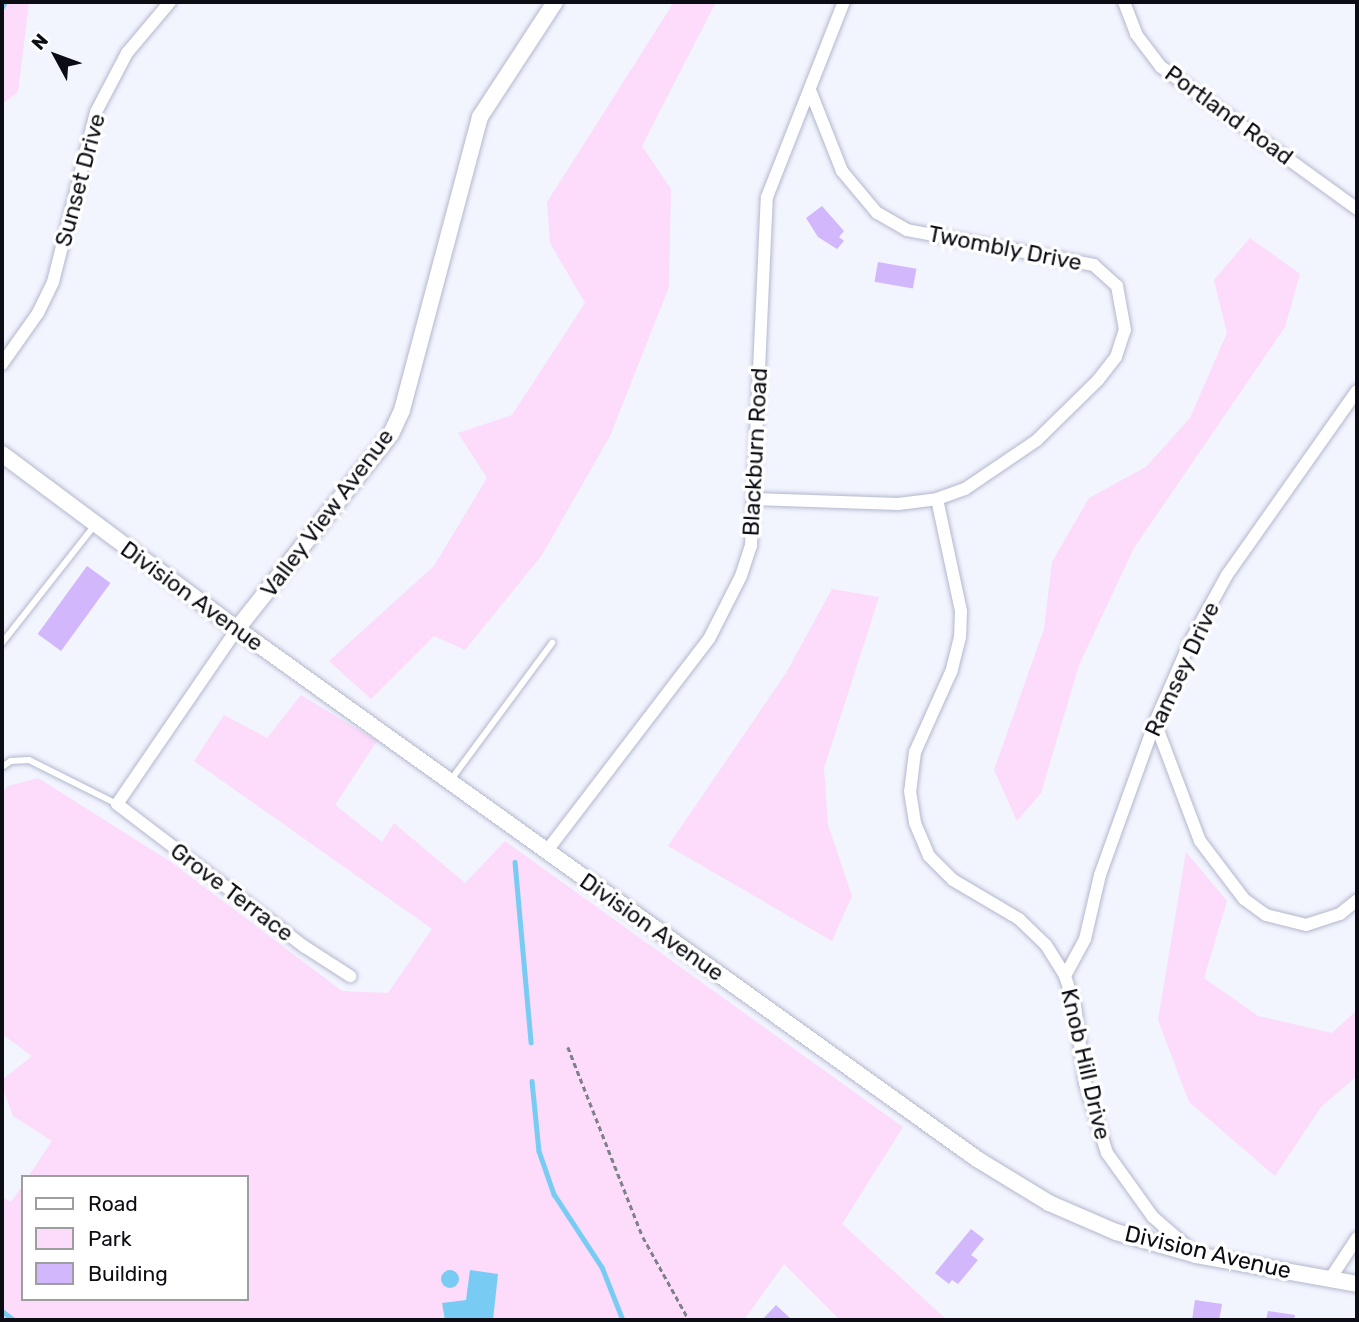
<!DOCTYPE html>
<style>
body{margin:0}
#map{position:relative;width:1359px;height:1322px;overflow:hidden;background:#f2f4fe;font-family:Rubik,sans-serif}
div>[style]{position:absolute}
.green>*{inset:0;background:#fcdbfb}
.water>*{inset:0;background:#78ccf3}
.round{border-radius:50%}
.stream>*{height:4.5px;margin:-2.25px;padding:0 2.25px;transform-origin:2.25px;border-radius:2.25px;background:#78ccf3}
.building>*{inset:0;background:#d2b7fc;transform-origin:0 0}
.path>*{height:2.5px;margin-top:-1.25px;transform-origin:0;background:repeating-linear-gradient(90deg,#7f8189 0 5px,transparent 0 8.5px)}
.roads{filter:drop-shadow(0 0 2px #b3b7cd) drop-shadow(0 0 2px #b3b7cd)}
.service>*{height:6px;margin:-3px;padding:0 3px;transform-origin:3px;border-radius:3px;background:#fff}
.minor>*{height:12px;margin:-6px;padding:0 6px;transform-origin:6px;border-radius:6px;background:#fff}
.tertiary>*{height:16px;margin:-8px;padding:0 8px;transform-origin:8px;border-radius:8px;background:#fff}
span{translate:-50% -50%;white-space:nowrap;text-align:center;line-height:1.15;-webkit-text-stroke:7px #fff;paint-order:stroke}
.street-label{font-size:23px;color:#0c0d14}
.frame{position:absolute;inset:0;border:4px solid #0c0d14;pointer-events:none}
.legend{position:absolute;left:21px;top:1175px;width:228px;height:126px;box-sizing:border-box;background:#fff;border:2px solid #9e9ea1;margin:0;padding:9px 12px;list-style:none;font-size:21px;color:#0c0d14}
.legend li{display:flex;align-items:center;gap:14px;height:35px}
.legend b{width:35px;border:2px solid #9e9ea1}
.north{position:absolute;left:21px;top:21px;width:70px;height:70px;-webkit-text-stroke:5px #fff;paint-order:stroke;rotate:311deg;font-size:19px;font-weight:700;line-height:28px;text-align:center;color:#0c0d14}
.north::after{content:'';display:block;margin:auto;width:24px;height:32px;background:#0c0d14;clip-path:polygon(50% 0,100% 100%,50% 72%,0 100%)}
</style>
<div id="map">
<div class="green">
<div style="clip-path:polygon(2px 2px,29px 2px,18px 92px,2px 104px)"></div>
<div style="clip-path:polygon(674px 2px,716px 2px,642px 146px,671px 189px,669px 287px,610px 436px,542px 555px,465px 650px,434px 636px,371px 699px,329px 661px,434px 566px,487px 478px,458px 433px,512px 415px,585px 303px,550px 243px,547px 202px)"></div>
<div style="clip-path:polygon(1250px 238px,1300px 274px,1285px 327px,1134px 548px,1079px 665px,1041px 793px,1017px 821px,994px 770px,1044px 629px,1052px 562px,1089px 498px,1146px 467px,1190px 418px,1227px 333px,1214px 280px)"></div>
<div style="clip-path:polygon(832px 589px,879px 597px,824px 768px,828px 825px,852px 896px,832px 941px,668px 846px,786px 673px)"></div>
<div style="clip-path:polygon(301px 695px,377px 741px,335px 805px,382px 842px,394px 823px,465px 883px,505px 841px,903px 1127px,842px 1224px,947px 1320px,840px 1320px,784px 1264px,744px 1320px,2px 1320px,2px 1197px,11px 1202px,23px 1185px,23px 1299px,247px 1299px,247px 1177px,28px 1177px,52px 1141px,13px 1116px,2px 1086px,2px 1080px,32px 1056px,2px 1034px,2px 793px,8px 786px,38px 778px,171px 862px,342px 991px,388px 993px,432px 929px,194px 761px,224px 715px,267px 738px)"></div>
<div style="clip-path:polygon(1186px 852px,1227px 901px,1204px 978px,1258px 1016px,1332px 1033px,1357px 1010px,1357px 1076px,1321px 1107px,1275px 1176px,1189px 1102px,1158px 1020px)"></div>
</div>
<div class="water">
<div class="round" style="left:441px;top:1270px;width:18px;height:18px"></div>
<div style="clip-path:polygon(470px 1270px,498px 1274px,493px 1320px,445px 1320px,442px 1303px,466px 1300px)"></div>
</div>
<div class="stream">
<div style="left:2px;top:7px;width:6px;rotate:-59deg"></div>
<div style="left:515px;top:862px;width:181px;rotate:84.9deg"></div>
<div style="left:532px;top:1081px;width:70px;rotate:84.3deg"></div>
<div style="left:539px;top:1151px;width:46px;rotate:70.8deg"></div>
<div style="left:554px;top:1194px;width:87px;rotate:56.7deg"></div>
<div style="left:602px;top:1267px;width:57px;rotate:68.4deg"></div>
<div style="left:2px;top:1311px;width:15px;rotate:37deg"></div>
</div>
<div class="building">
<div style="clip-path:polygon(822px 206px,844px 231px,839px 237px,844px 241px,837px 249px,818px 237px,806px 218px)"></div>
<div style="left:878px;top:262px;width:39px;height:20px;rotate:10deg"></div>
<div style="left:87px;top:566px;width:29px;height:84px;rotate:36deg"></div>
<div style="clip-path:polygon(971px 1229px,984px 1239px,971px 1255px,978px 1260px,958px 1284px,952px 1280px,949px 1284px,935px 1273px)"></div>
<div style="clip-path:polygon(1195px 1300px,1222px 1304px,1219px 1320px,1192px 1320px)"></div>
<div style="clip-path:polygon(776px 1305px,792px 1320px,762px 1320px)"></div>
<div style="clip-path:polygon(1268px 1311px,1295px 1315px,1294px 1320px,1266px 1320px)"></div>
</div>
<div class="path">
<div style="left:568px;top:1047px;width:204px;rotate:68.5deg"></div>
<div style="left:643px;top:1237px;width:95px;rotate:61deg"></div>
</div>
<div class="roads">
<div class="service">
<div style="left:2px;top:643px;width:150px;rotate:-51.8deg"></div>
<div style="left:2px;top:767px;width:11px;rotate:-34deg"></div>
<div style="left:11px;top:761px;width:18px;rotate:-3deg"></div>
<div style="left:29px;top:760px;width:98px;rotate:26.6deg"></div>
<div style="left:450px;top:781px;width:172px;rotate:-53.5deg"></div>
</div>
<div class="minor">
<div style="left:1124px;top:2px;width:34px;rotate:69deg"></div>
<div style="left:1136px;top:34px;width:41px;rotate:52.9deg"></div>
<div style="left:1161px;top:67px;width:242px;rotate:35.9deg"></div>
<div style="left:2px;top:364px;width:62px;rotate:-54.8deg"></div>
<div style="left:38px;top:313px;width:34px;rotate:-64deg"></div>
<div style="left:53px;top:282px;width:175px;rotate:-75.8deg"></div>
<div style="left:96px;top:112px;width:67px;rotate:-62.3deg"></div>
<div style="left:127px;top:53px;width:67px;rotate:-49.9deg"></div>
<div style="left:754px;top:499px;width:144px;rotate:2deg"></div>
<div style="left:898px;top:504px;width:39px;rotate:-7deg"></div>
<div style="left:937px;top:499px;width:30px;rotate:-20deg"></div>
<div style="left:965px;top:489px;width:87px;rotate:-34.2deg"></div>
<div style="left:1037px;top:440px;width:86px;rotate:-44.5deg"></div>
<div style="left:1098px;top:380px;width:29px;rotate:-52deg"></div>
<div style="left:1116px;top:357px;width:28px;rotate:-72deg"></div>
<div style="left:1125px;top:330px;width:45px;rotate:-100.3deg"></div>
<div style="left:1117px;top:286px;width:31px;rotate:-138deg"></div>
<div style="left:1094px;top:265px;width:190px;rotate:-169.4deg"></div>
<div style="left:907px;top:230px;width:34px;rotate:-150deg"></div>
<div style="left:877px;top:213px;width:55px;rotate:-129.8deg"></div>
<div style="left:842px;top:171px;width:87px;rotate:-111.6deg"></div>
<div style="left:937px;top:499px;width:115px;rotate:77.9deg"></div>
<div style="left:961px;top:611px;width:26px;rotate:92deg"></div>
<div style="left:960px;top:637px;width:36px;rotate:104deg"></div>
<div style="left:951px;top:672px;width:88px;rotate:114.2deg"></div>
<div style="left:915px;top:752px;width:39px;rotate:97deg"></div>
<div style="left:910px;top:791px;width:32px;rotate:81deg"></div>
<div style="left:915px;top:823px;width:36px;rotate:67deg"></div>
<div style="left:929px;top:856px;width:34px;rotate:45deg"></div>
<div style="left:953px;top:880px;width:77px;rotate:30.6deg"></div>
<div style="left:1019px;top:919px;width:37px;rotate:44deg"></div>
<div style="left:1046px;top:945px;width:36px;rotate:58deg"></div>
<div style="left:1065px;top:976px;width:32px;rotate:72deg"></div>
<div style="left:1075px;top:1006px;width:78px;rotate:82.6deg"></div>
<div style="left:1085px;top:1083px;width:73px;rotate:72.6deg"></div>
<div style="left:1107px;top:1153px;width:79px;rotate:54.3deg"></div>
<div style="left:1153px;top:1217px;width:53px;rotate:41.2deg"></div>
<div style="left:237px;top:629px;width:212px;rotate:124.4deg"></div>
<div style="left:117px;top:804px;width:236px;rotate:37.3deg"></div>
<div style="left:305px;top:947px;width:54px;rotate:32.8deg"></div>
<div style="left:1155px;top:722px;width:127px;rotate:69.3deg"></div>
<div style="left:1200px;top:841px;width:73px;rotate:52.8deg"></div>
<div style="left:1244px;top:899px;width:27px;rotate:36deg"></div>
<div style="left:1266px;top:915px;width:41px;rotate:14deg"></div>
<div style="left:1306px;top:925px;width:36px;rotate:-18deg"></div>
<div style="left:1340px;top:914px;width:22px;rotate:-39deg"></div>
<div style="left:546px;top:852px;width:268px;rotate:-52.6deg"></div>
<div style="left:709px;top:639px;width:71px;rotate:-63.1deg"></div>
<div style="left:741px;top:576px;width:32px;rotate:-72deg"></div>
<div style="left:751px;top:546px;width:349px;rotate:-87.4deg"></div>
<div style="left:767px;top:197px;width:210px;rotate:-68.5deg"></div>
<div style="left:1065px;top:976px;width:42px;rotate:-61.6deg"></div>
<div style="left:1085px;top:939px;width:66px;rotate:-76.8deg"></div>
<div style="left:1100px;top:875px;width:163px;rotate:-70.2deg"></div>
<div style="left:1155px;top:722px;width:85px;rotate:-66.4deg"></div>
<div style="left:1189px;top:644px;width:79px;rotate:-61.2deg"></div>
<div style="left:1227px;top:575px;width:225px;rotate:-54.8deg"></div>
<div style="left:1330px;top:1279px;width:49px;rotate:-56.6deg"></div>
</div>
<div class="tertiary">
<div style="left:2px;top:454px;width:293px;rotate:36.7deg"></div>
<div style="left:237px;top:629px;width:910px;rotate:35.61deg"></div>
<div style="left:977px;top:1159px;width:84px;rotate:31.4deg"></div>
<div style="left:1049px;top:1203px;width:73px;rotate:23.4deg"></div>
<div style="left:1116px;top:1232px;width:83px;rotate:16deg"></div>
<div style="left:1196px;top:1255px;width:164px;rotate:10.2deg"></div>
<div style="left:237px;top:629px;width:248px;rotate:-51.7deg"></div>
<div style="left:391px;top:434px;width:26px;rotate:-65deg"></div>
<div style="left:402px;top:410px;width:303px;rotate:-75.1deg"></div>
<div style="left:480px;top:117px;width:137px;rotate:-56.9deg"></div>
</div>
</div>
<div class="street-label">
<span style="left:1229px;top:115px;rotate:36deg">Portland Road</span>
<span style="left:80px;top:180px;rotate:-75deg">Sunset Drive</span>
<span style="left:1005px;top:248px;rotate:11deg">Twombly Drive</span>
<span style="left:755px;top:452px;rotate:-87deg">Blackburn Road</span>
<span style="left:327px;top:513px;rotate:-53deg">Valley View Avenue</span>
<span style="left:192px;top:596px;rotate:36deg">Division Avenue</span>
<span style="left:1182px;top:669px;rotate:-65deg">Ramsey Drive</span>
<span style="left:232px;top:892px;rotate:37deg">Grove Terrace</span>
<span style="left:652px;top:927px;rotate:35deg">Division Avenue</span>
<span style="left:1086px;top:1064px;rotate:77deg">Knob Hill Drive</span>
<span style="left:1208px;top:1252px;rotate:13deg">Division Avenue</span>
</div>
<div class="frame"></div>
<ul class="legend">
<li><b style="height:9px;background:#fff"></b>Road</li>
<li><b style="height:19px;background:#fcdbfb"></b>Park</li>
<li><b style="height:19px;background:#d2b7fc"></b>Building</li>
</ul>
<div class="north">N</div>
</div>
